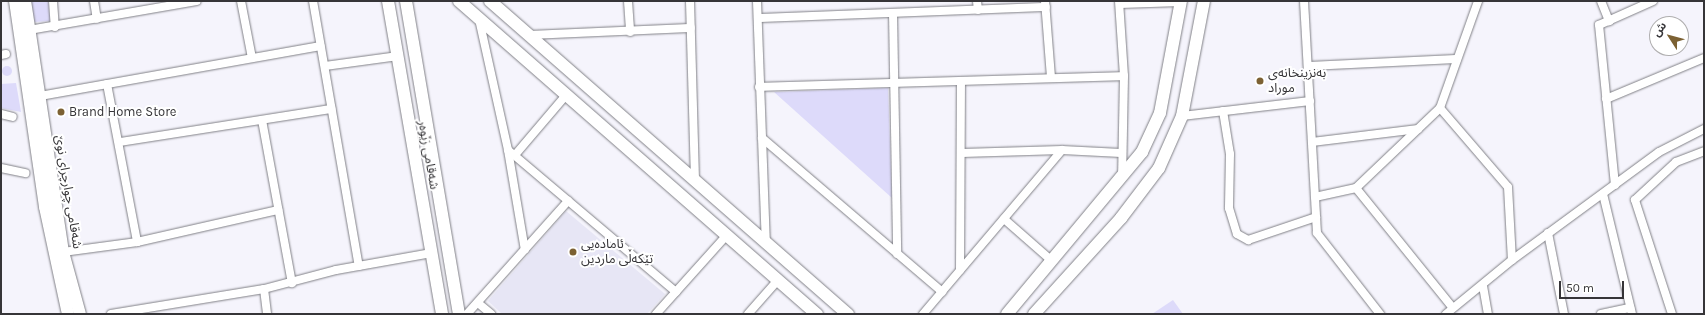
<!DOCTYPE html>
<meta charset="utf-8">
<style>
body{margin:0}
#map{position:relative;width:1705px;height:315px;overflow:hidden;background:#f5f4fc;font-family:Karla,"Noto Sans Arabic",sans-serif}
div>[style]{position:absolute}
.built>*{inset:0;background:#e7e6f5}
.green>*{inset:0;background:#dddafa}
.round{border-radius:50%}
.roads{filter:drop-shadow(0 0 1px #808086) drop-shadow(0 0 1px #808086)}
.street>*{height:8px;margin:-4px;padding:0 4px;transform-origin:4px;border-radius:4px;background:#fff}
.secondary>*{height:12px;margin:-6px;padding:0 6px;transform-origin:6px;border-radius:6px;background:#fff}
.dots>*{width:11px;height:11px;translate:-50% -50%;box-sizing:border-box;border:2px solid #fff;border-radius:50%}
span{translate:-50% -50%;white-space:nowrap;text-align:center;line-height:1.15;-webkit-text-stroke:4px #fff;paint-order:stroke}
.poi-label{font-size:13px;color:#363538}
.left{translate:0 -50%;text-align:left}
.street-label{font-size:13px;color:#363538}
.frame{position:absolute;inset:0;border:2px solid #363538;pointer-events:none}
.north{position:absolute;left:1649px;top:16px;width:40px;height:40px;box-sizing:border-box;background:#fff;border:1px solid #afaeaf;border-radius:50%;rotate:306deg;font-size:11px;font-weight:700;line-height:16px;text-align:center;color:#363538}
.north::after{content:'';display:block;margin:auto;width:14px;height:18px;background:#7c6133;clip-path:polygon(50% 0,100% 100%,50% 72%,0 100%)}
.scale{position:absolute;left:1559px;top:281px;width:65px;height:18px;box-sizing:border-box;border:2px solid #363538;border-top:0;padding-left:5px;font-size:12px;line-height:14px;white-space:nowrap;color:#363538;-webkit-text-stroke:3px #fff;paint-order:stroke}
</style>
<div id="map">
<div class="built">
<div style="clip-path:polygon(566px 211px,665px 294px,647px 314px,502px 314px,488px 301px)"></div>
</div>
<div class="green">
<div style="clip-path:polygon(31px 1px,48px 1px,51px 21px,34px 22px)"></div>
<div class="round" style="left:2px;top:66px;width:10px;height:10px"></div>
<div style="clip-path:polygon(16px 83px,21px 112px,1px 108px,1px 84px)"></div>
<div style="clip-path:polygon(888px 88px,892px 198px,774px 92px)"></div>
<div style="clip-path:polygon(1173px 300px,1183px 314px,1152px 314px)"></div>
</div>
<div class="roads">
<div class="street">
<div style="left:53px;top:1px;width:26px;rotate:86deg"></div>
<div style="left:94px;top:1px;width:18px;rotate:81deg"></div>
<div style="left:241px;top:1px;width:58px;rotate:79.1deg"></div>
<div style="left:313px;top:1px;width:269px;rotate:80.2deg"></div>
<div style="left:628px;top:1px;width:31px;rotate:86deg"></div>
<div style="left:690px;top:1px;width:177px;rotate:88.4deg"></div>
<div style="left:757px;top:1px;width:241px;rotate:87.9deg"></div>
<div style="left:977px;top:1px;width:9px;rotate:84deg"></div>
<div style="left:1045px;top:1px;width:76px;rotate:85.5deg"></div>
<div style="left:1119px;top:1px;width:75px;rotate:86.2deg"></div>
<div style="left:1124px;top:76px;width:101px;rotate:91.1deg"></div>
<div style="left:1304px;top:1px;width:232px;rotate:86.8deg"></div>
<div style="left:1317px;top:233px;width:103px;rotate:52.1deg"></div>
<div style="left:1601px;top:1px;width:22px;rotate:68deg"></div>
<div style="left:1120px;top:4px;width:61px;rotate:-1.9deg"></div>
<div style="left:893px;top:13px;width:241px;rotate:89deg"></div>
<div style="left:758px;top:18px;width:288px;rotate:-2.2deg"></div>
<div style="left:479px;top:19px;width:134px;rotate:77.5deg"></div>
<div style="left:508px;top:150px;width:101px;rotate:80.4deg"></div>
<div style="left:29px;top:30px;width:170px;rotate:-9.8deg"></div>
<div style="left:528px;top:35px;width:163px;rotate:-2.5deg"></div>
<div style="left:1px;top:55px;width:5px;rotate:-11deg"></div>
<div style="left:325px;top:66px;width:74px;rotate:-7.8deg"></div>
<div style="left:1308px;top:66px;width:149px;rotate:-2.7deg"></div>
<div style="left:107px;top:84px;width:161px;rotate:79.2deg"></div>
<div style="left:759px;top:87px;width:365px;rotate:-1.7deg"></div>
<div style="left:40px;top:96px;width:285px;rotate:-10.1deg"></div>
<div style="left:1606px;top:99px;width:106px;rotate:-22.7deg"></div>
<div style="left:1440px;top:108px;width:104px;rotate:49.3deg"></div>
<div style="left:1508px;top:187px;width:73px;rotate:86.9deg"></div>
<div style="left:1223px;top:111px;width:44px;rotate:80.8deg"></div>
<div style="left:1230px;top:154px;width:54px;rotate:91.1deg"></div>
<div style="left:1229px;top:208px;width:27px;rotate:73deg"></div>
<div style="left:1237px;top:234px;width:13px;rotate:29deg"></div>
<div style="left:1248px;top:240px;width:72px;rotate:-18.7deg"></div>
<div style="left:1px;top:114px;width:12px;rotate:14deg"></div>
<div style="left:1182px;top:116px;width:129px;rotate:-6.7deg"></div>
<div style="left:262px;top:120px;width:166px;rotate:79.6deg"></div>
<div style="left:762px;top:138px;width:237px;rotate:40.5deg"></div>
<div style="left:120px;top:142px;width:214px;rotate:-8.9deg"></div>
<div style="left:1312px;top:142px;width:107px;rotate:-7deg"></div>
<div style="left:508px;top:150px;width:220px;rotate:40.2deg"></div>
<div style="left:962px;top:153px;width:100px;rotate:-1.7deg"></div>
<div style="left:1062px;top:150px;width:59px;rotate:2.9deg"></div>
<div style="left:515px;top:155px;width:80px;rotate:-49.6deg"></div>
<div style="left:1px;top:168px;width:25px;rotate:12deg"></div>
<div style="left:1615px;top:185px;width:161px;rotate:-95.7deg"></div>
<div style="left:1599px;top:25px;width:59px;rotate:-24deg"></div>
<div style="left:1356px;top:188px;width:116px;rotate:-43.6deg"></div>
<div style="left:1440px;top:108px;width:114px;rotate:-70.4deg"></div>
<div style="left:1603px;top:194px;width:123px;rotate:76.4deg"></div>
<div style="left:1315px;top:197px;width:42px;rotate:-12.4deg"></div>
<div style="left:1356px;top:188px;width:154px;rotate:51.1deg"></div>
<div style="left:1004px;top:219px;width:64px;rotate:41.2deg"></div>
<div style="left:1548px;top:233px;width:83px;rotate:78.8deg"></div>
<div style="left:63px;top:252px;width:75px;rotate:-7.7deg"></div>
<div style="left:137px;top:242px;width:145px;rotate:-12.8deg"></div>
<div style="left:960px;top:270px;width:189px;rotate:-89.7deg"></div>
<div style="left:1483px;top:286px;width:28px;rotate:80deg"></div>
<div style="left:264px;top:289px;width:25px;rotate:83deg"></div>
<div style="left:478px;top:303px;width:17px;rotate:40deg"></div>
<div style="left:111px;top:314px;width:155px;rotate:-9.3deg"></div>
<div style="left:264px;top:289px;width:74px;rotate:-14.8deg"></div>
<div style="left:336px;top:270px;width:97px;rotate:-10.1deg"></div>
<div style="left:467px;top:314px;width:152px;rotate:-48.2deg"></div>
<div style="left:656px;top:314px;width:106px;rotate:-48.1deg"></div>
<div style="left:748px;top:314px;width:45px;rotate:-48.6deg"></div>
<div style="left:923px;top:314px;width:215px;rotate:-49.7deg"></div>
<div style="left:1446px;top:314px;width:85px;rotate:-39.3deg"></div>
<div style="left:1512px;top:260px;width:182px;rotate:-36.3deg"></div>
<div style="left:1659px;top:152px;width:51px;rotate:-27.1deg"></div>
<div style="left:1601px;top:314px;width:30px;rotate:-12deg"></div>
<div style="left:1672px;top:314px;width:120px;rotate:-108deg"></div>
<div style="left:1635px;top:200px;width:56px;rotate:-42.8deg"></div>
<div style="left:1676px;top:162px;width:30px;rotate:-21deg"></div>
</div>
<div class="secondary">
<div style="left:15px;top:1px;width:208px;rotate:81.7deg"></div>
<div style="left:45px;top:207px;width:109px;rotate:77.9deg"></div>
<div style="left:25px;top:1px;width:254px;rotate:81.4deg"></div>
<div style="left:63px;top:252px;width:64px;rotate:74.7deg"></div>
<div style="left:388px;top:1px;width:318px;rotate:80.2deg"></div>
<div style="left:406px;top:1px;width:317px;rotate:80.4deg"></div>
<div style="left:459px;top:1px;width:476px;rotate:41.2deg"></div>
<div style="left:490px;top:1px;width:476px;rotate:41.2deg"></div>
<div style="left:1007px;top:314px;width:211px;rotate:-50.2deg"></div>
<div style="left:1142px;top:152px;width:43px;rotate:-65.2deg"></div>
<div style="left:1160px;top:113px;width:114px;rotate:-79.4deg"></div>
<div style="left:1034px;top:314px;width:130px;rotate:-47.8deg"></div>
<div style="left:1121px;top:218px;width:63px;rotate:-52.8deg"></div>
<div style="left:1159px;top:168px;width:57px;rotate:-66.1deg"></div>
<div style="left:1182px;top:116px;width:117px;rotate:-79.2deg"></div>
</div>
</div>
<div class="dots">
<div style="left:1260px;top:81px;background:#7c6133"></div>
<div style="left:61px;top:112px;background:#7c6133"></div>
<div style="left:573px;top:252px;background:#7c6133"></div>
</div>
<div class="poi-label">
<span class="left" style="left:1268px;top:81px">بەنزینخانەی<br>موراد</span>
<span class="left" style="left:69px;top:112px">Brand Home Store</span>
<span class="left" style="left:581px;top:252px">ئامادەیی<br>تێکەڵی ماردین</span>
</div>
<div class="street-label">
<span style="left:428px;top:155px;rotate:80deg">شەقامی زێوەر</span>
<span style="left:68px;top:192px;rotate:81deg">شەقامی چوارچرای نوێ</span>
</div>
<div class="frame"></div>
<div class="north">ش</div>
<div class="scale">50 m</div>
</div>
